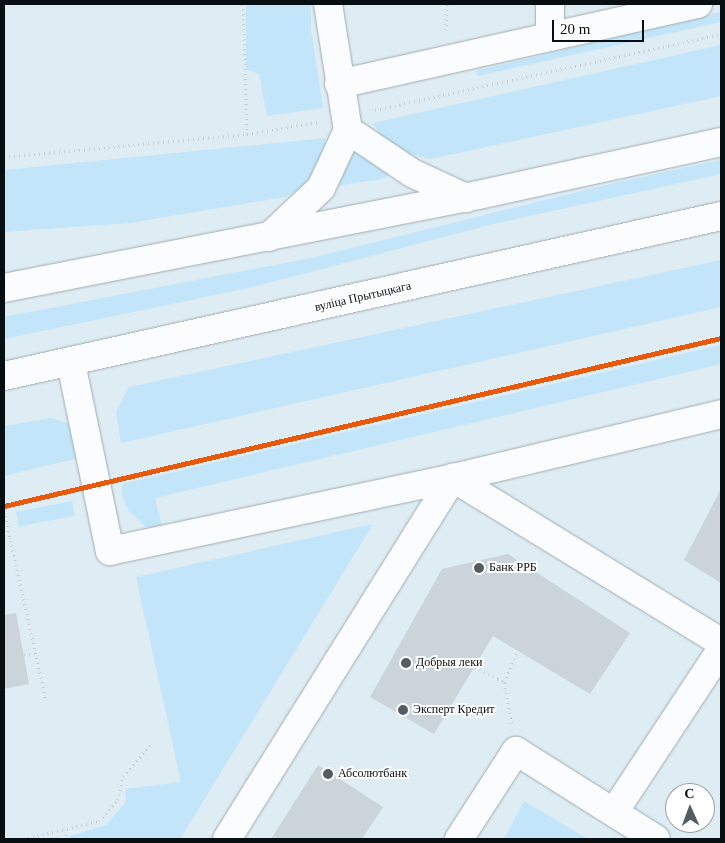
<!DOCTYPE html>
<meta charset="utf-8">
<style>
body{margin:0}
#map{position:relative;width:725px;height:843px;overflow:hidden;background:#deecf4;font-family:"Times New Roman",serif}
div>[style]{position:absolute}
.green>*{inset:0;background:#c2e5f9;transform-origin:0 0}
.building>*{inset:0;background:#cbd4db}
.path>*{height:3px;margin-top:-1.5px;transform-origin:0;background:repeating-linear-gradient(90deg,#c9cdcf 0 1px,transparent 0 5px)}
.roads{filter:drop-shadow(0 0 1px #a0abb1) drop-shadow(0 0 1px #a0abb1)}
.minor>*{height:28px;margin:-14px;padding:0 14px;transform-origin:14px;border-radius:14px;background:#fafcfd}
.major>*{height:28px;margin:-14px;padding:0 14px;transform-origin:14px;border-radius:14px;background:#fafcfd}
.cycleway>*{height:5px;margin:-2.5px;padding:0 2.5px;transform-origin:2.5px;border-radius:2.5px;background:#e8590c}
.dots>*{width:14px;height:14px;translate:-50% -50%;box-sizing:border-box;border:2px solid #fff;border-radius:50%}
span{translate:-50% -50%;white-space:nowrap;text-align:center;line-height:1.15;-webkit-text-stroke:4px #fff;paint-order:stroke}
.street-label{font-size:12px;color:#070f13}
.poi-label{font-size:12px;color:#070f13}
.left{translate:0 -50%;text-align:left}
.frame{position:absolute;inset:0;border:5px solid #070f13;pointer-events:none}
.north{position:absolute;left:665px;top:783px;width:50px;height:50px;box-sizing:border-box;background:#fff;border:1px solid #9c9fa1;border-radius:50%;rotate:358deg;font-size:14px;font-weight:700;line-height:20px;text-align:center;color:#070f13}
.north::after{content:'';display:block;margin:auto;width:18px;height:22px;background:#525c62;clip-path:polygon(50% 0,100% 100%,50% 72%,0 100%)}
.scale{position:absolute;left:552px;top:20px;width:92px;height:22px;box-sizing:border-box;border:2px solid #070f13;border-top:0;padding-left:6px;font-size:15px;line-height:18px;white-space:nowrap;color:#070f13;-webkit-text-stroke:4px #fff;paint-order:stroke}
</style>
<div id="map">
<div class="green">
<div style="clip-path:polygon(246px 4px,311px 4px,311px 30px,323px 108px,267px 116px,259px 74px,246px 69px)"></div>
<div style="clip-path:polygon(721px 12px,721px 22px,478px 76px,476px 71px)"></div>
<div style="clip-path:polygon(721px 45px,721px 96px,431px 159px,409px 154px,385px 142px,373px 123px)"></div>
<div style="clip-path:polygon(326px 138px,319px 169px,303px 188px,285px 197px,130px 223px,4px 232px,4px 170px)"></div>
<div style="clip-path:polygon(347px 145px,390px 169px,386px 178px,332px 187px)"></div>
<div style="clip-path:polygon(721px 160px,721px 174px,493px 224px,253px 287px,4px 339px,4px 317px,311px 258px,614px 183px)"></div>
<div style="clip-path:polygon(721px 260px,721px 307px,121px 443px,116px 412px,129px 387px)"></div>
<div style="clip-path:polygon(721px 345px,721px 364px,155px 498px,162px 526px,146px 527px,129px 511px,122px 496px,122px 484px)"></div>
<div style="clip-path:polygon(52px 418px,70px 424px,86px 456px,4px 476px,4px 426px)"></div>
<div style="left:72px;top:501px;width:15px;height:57px;rotate:79deg"></div>
<div style="clip-path:polygon(373px 524px,180px 839px,70px 839px,70px 836px,106px 825px,126px 802px,125px 789px,181px 782px,136px 577px)"></div>
<div style="clip-path:polygon(524px 801px,588px 839px,504px 839px)"></div>
</div>
<div class="building">
<div style="clip-path:polygon(721px 489px,721px 583px,684px 560px)"></div>
<div style="clip-path:polygon(508px 554px,630px 633px,590px 694px,493px 636px,434px 734px,370px 697px,442px 569px)"></div>
<div style="clip-path:polygon(16px 613px,29px 684px,4px 689px,4px 615px)"></div>
<div style="clip-path:polygon(318px 765px,383px 807px,362px 839px,271px 839px)"></div>
</div>
<div class="path">
<div style="left:243px;top:4px;width:130px;rotate:88.2deg"></div>
<div style="left:446px;top:30px;width:26px;rotate:-88deg"></div>
<div style="left:375px;top:110px;width:354px;rotate:-12.4deg"></div>
<div style="left:4px;top:157px;width:244px;rotate:-5.4deg"></div>
<div style="left:247px;top:134px;width:72px;rotate:-9.6deg"></div>
<div style="left:124px;top:477px;width:613px;rotate:-13.11deg"></div>
<div style="left:4px;top:506px;width:67px;rotate:-13.8deg"></div>
<div style="left:4px;top:511px;width:194px;rotate:77.5deg"></div>
<div style="left:24px;top:655px;width:12px;rotate:-9deg"></div>
<div style="left:475px;top:667px;width:33px;rotate:27deg"></div>
<div style="left:512px;top:723px;width:42px;rotate:-101deg"></div>
<div style="left:504px;top:682px;width:34px;rotate:-66deg"></div>
<div style="left:66px;top:830px;width:9px;rotate:90deg"></div>
<div style="left:23px;top:839px;width:78px;rotate:-13.3deg"></div>
<div style="left:99px;top:821px;width:28px;rotate:-48deg"></div>
<div style="left:118px;top:800px;width:25px;rotate:-78deg"></div>
<div style="left:123px;top:776px;width:42px;rotate:-47.9deg"></div>
</div>
<div class="roads">
<div class="minor">
<div style="left:328px;top:4px;width:128px;rotate:81deg"></div>
<div style="left:550px;top:37px;width:33px;rotate:-90deg"></div>
<div style="left:339px;top:84px;width:368px;rotate:-12.6deg"></div>
<div style="left:269px;top:237px;width:71px;rotate:-43.3deg"></div>
<div style="left:321px;top:188px;width:64px;rotate:-65deg"></div>
<div style="left:348px;top:130px;width:77px;rotate:33.9deg"></div>
<div style="left:412px;top:173px;width:60px;rotate:24.8deg"></div>
<div style="left:71px;top:363px;width:192px;rotate:78.3deg"></div>
<div style="left:110px;top:551px;width:351px;rotate:-12deg"></div>
<div style="left:453px;top:478px;width:314px;rotate:31.5deg"></div>
<div style="left:614px;top:812px;width:194px;rotate:-56.6deg"></div>
<div style="left:227px;top:839px;width:426px;rotate:-58deg"></div>
<div style="left:453px;top:478px;width:276px;rotate:-13.4deg"></div>
<div style="left:459px;top:839px;width:105px;rotate:-57.1deg"></div>
<div style="left:516px;top:751px;width:165px;rotate:32.2deg"></div>
</div>
<div class="major">
<div style="left:4px;top:288px;width:483px;rotate:-11.1deg"></div>
<div style="left:478px;top:195px;width:249px;rotate:-12.3deg"></div>
<div style="left:4px;top:376px;width:735px;rotate:-12.58deg"></div>
</div>
</div>
<div class="cycleway">
<div style="left:4px;top:506px;width:736px;rotate:-13.19deg"></div>
</div>
<div class="dots">
<div style="left:479px;top:568px;background:#525c62"></div>
<div style="left:406px;top:663px;background:#525c62"></div>
<div style="left:403px;top:710px;background:#525c62"></div>
<div style="left:328px;top:774px;background:#525c62"></div>
</div>
<div class="street-label">
<span style="left:363px;top:297px;rotate:-13deg">вуліца Прытыцкага</span>
</div>
<div class="poi-label">
<span class="left" style="left:489px;top:568px">Банк РРБ</span>
<span class="left" style="left:416px;top:663px">Добрыя леки</span>
<span class="left" style="left:413px;top:710px">Эксперт Кредит</span>
<span class="left" style="left:338px;top:774px">Абсолютбанк</span>
</div>
<div class="frame"></div>
<div class="north">С</div>
<div class="scale">20 m</div>
</div>
